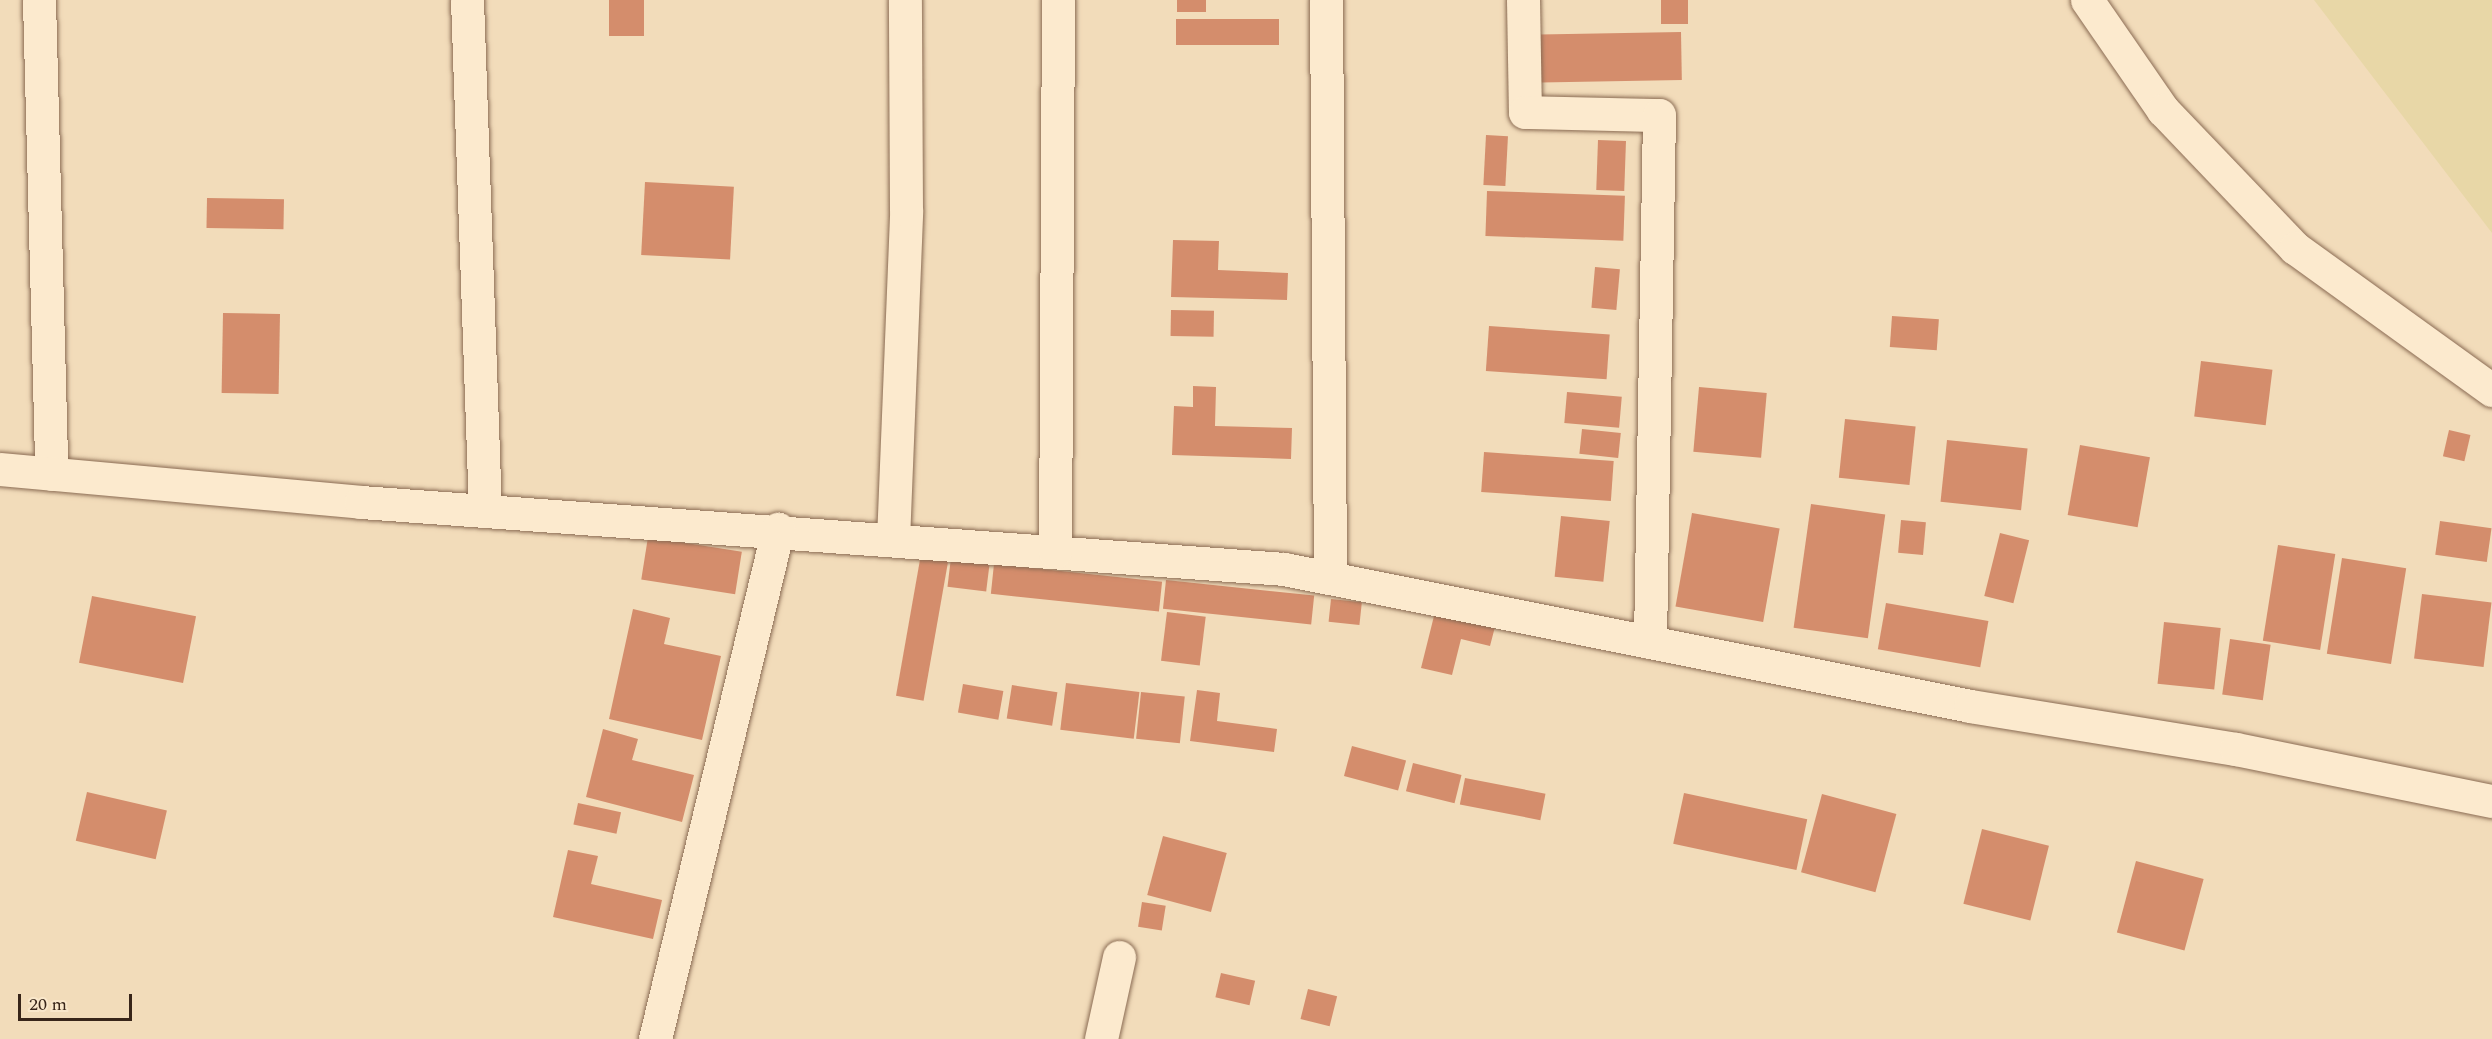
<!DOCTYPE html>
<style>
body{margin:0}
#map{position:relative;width:2492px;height:1039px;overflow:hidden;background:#f2dcba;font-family:Spectral,serif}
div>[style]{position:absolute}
.farmland>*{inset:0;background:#e8d7a7}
.building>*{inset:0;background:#d48d6c;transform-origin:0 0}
.roads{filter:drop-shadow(0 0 2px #8a6b53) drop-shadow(0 0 2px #8a6b53)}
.minor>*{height:33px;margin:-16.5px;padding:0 16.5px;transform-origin:16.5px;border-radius:16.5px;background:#fceace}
span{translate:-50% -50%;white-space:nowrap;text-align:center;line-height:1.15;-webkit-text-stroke:4.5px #f9e7ca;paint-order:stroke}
.scale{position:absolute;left:18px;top:994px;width:114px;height:27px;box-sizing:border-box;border:3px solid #382519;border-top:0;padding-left:8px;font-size:18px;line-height:21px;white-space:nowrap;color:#382519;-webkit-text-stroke:4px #f9e7ca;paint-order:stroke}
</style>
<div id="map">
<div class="farmland">
<div style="clip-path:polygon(2314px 0,2492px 0,2492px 233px)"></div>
</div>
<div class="building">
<div style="left:609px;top:0;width:35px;height:36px"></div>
<div style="left:1177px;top:0;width:29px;height:12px"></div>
<div style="left:1661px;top:0;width:27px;height:24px"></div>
<div style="left:1176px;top:19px;width:103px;height:26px"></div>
<div style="left:1681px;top:32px;width:48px;height:141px;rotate:89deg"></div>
<div style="left:1486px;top:135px;width:22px;height:50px;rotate:3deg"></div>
<div style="left:1598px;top:140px;width:28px;height:50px;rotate:2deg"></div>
<div style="left:645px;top:182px;width:89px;height:73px;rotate:3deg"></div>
<div style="left:1487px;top:191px;width:138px;height:45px;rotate:2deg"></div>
<div style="left:207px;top:198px;width:77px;height:30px;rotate:1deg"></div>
<div style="clip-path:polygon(1173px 240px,1219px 241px,1218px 270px,1288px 273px,1287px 300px,1171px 297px)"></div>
<div style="left:1595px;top:267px;width:25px;height:41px;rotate:5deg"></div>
<div style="left:1171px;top:310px;width:43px;height:26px;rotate:1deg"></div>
<div style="left:223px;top:313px;width:57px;height:80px;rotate:1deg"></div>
<div style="left:1892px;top:316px;width:47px;height:31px;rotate:4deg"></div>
<div style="left:1489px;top:326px;width:121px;height:45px;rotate:4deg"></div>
<div style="left:2201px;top:361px;width:72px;height:56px;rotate:7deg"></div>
<div style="clip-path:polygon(1193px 386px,1216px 387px,1215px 426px,1292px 428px,1291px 459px,1172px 455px,1174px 406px,1193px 407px)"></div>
<div style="left:1699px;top:387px;width:68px;height:65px;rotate:5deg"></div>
<div style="left:1567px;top:392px;width:55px;height:31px;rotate:5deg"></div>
<div style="left:1845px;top:419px;width:71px;height:59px;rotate:6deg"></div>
<div style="left:1582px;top:429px;width:39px;height:25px;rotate:6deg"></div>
<div style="left:2449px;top:430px;width:22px;height:27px;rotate:13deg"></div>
<div style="left:1947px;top:440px;width:81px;height:62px;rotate:6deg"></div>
<div style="left:2080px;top:445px;width:71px;height:71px;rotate:10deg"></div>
<div style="left:1484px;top:452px;width:130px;height:40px;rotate:4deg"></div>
<div style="left:1811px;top:504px;width:75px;height:125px;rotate:8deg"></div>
<div style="left:1692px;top:513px;width:89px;height:95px;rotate:10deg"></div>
<div style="left:1561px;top:516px;width:49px;height:61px;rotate:6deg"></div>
<div style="left:1901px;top:520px;width:25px;height:33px;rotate:5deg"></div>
<div style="left:2440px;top:521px;width:52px;height:34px;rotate:8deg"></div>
<div style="left:2000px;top:533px;width:30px;height:65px;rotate:14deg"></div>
<div style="left:648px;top:537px;width:95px;height:43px;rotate:9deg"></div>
<div style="left:2278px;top:545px;width:58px;height:97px;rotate:9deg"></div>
<div style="left:921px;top:554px;width:28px;height:144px;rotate:10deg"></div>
<div style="left:951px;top:558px;width:39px;height:29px;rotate:7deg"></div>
<div style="left:2342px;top:558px;width:65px;height:97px;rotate:9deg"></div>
<div style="left:994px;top:564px;width:169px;height:30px;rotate:6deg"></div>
<div style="left:1166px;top:580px;width:149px;height:29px;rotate:6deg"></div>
<div style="left:2422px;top:594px;width:70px;height:65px;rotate:7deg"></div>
<div style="left:92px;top:596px;width:106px;height:68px;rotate:11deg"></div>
<div style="left:1331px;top:599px;width:31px;height:23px;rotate:6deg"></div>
<div style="left:1886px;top:603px;width:104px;height:47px;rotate:10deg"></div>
<div style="clip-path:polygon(1436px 608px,1496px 623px,1490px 646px,1461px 639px,1452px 675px,1421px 668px)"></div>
<div style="clip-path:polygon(633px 609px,670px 618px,664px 644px,721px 656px,702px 740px,609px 719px)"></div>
<div style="left:1167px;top:612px;width:39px;height:49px;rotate:7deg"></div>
<div style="left:2164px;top:622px;width:57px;height:62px;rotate:6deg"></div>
<div style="left:2230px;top:639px;width:41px;height:56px;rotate:8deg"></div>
<div style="left:1066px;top:683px;width:74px;height:47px;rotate:7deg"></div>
<div style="left:963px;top:684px;width:41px;height:29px;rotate:10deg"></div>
<div style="left:1012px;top:685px;width:46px;height:34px;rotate:9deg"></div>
<div style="clip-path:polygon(1197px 690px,1220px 693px,1217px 721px,1277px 729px,1274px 752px,1190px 741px)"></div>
<div style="left:1141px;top:692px;width:44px;height:47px;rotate:6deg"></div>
<div style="clip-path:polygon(603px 729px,638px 739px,632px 760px,694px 775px,682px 822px,586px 797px)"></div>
<div style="left:1352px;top:746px;width:56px;height:31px;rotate:15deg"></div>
<div style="left:1413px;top:763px;width:50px;height:29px;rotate:14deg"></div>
<div style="left:1465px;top:778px;width:82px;height:27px;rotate:11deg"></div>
<div style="left:87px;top:792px;width:82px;height:50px;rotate:13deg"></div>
<div style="left:1684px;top:793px;width:126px;height:52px;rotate:12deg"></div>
<div style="left:1822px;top:794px;width:77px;height:81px;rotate:15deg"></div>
<div style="left:578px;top:803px;width:44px;height:22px;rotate:12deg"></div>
<div style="left:1982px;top:829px;width:69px;height:77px;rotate:14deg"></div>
<div style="left:1163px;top:836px;width:66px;height:61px;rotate:15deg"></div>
<div style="clip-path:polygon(568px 850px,598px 856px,591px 884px,662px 900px,653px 939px,553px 917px)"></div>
<div style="left:2136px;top:861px;width:70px;height:74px;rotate:15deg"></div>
<div style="left:1142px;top:902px;width:24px;height:25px;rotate:9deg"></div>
<div style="left:1221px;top:973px;width:35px;height:25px;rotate:13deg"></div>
<div style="left:1308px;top:989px;width:30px;height:31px;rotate:14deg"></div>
</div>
<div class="roads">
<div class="minor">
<div style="left:39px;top:0;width:474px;rotate:88.5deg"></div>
<div style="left:467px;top:0;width:511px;rotate:87.98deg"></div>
<div style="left:1326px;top:0;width:578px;rotate:89.6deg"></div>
<div style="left:1523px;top:0;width:112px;rotate:89deg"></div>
<div style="left:1525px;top:112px;width:134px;rotate:1.3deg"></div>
<div style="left:1659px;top:115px;width:527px;rotate:90.98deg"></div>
<div style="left:2087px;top:0;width:134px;rotate:55.4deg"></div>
<div style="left:2163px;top:110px;width:191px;rotate:46.3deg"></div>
<div style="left:2295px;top:248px;width:243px;rotate:35.8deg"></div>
<div style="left:0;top:469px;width:363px;rotate:5.2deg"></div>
<div style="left:361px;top:502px;width:925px;rotate:4.15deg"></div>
<div style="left:1284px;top:569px;width:700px;rotate:11.29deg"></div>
<div style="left:1970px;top:706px;width:269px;rotate:9.2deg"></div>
<div style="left:2236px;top:749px;width:261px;rotate:11.5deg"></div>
<div style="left:893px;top:540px;width:330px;rotate:-87.7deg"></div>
<div style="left:906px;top:210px;width:210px;rotate:-90.3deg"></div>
<div style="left:1055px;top:552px;width:552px;rotate:-89.69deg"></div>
<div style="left:655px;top:1039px;width:525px;rotate:-76.44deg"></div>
<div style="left:1101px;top:1039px;width:84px;rotate:-77.6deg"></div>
</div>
</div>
<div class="scale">20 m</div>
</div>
